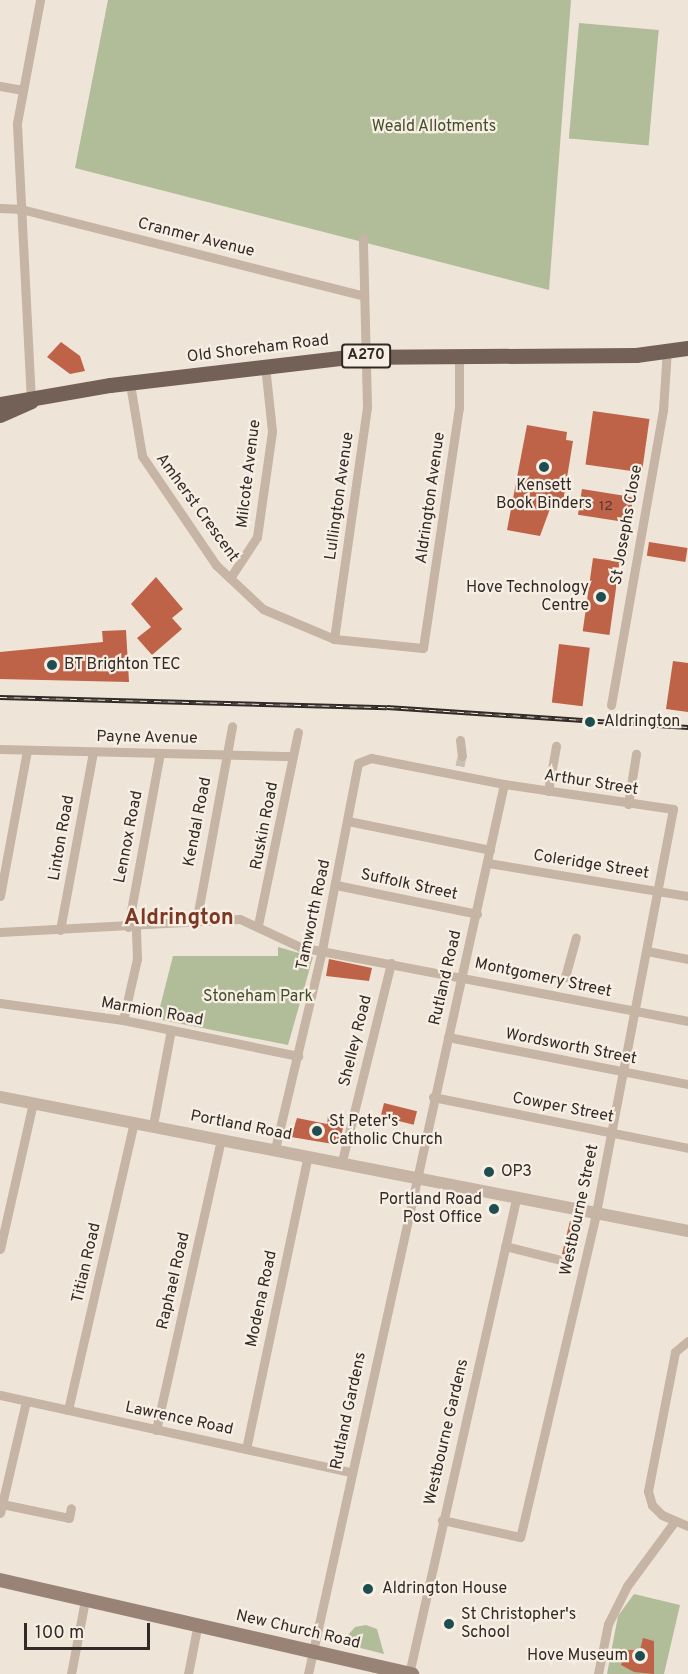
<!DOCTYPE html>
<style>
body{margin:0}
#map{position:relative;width:688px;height:1674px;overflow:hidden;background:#efe4d8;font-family:Overpass,sans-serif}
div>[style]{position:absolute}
.green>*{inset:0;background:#b1bd99;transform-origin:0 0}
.building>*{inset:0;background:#be6347;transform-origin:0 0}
.minor-tunnel>*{height:9px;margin-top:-4.5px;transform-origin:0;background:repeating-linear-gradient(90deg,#c9bfb4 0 9px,transparent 0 13.5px)}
.minor>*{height:9px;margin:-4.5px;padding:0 4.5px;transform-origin:4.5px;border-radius:4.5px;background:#c6b4a5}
.tertiary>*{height:12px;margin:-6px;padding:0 6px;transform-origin:6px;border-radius:6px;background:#c6b4a5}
.secondary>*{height:14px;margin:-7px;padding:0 7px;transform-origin:7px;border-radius:7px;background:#998377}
.primary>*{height:15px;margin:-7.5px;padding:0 7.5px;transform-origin:7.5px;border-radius:7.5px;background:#736158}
.rail>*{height:4.5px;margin-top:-2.25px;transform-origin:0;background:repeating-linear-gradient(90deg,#f7eee4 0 7px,#322a26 0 14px);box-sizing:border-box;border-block:2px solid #322a26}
.dots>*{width:16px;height:16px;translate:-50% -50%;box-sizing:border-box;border:3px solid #f7eee4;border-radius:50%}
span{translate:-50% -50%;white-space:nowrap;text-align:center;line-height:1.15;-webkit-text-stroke:4.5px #f7eee4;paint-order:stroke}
.number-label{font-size:14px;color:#55382e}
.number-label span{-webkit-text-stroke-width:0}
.shield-label span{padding:2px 4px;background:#f7eee4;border:2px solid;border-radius:4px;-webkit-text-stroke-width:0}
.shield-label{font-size:15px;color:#322a26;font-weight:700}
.park-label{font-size:16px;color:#424f2b}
.street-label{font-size:16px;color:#322a26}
.poi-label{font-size:16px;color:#322a26}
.right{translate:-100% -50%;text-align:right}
.left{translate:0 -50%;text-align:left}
.district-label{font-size:22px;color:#7c3824;font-weight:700}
.scale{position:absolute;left:24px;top:1623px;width:126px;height:27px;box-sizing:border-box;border:3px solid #322a26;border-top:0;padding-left:8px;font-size:18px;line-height:21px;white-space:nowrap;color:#322a26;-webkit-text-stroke:4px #f7eee4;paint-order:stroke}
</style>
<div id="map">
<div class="green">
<div style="clip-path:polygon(108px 0,571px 0,549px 290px,75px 168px)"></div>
<div style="left:579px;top:23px;width:80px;height:116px;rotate:5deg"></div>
<div style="clip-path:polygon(278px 947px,313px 957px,288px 1045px,157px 1019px,173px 956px,278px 956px)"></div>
<div style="clip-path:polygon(634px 1594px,680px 1605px,664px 1674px,607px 1674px,618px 1616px)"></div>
<div style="clip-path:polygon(366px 1625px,377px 1629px,384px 1654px,341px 1643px,355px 1627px)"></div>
</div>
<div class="building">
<div style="clip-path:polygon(61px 342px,80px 356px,85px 371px,70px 374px,47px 357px)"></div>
<div style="left:593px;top:411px;width:57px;height:54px;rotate:8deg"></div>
<div style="clip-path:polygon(527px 425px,567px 432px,566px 440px,573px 441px,562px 508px,551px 506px,540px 536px,507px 530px)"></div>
<div style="left:582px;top:489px;width:52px;height:26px;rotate:9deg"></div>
<div style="left:649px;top:542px;width:39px;height:14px;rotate:9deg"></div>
<div style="left:593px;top:558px;width:27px;height:74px;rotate:8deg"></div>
<div style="clip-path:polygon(156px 577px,183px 609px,172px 618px,182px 629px,152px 655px,137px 638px,151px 627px,131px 604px)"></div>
<div style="clip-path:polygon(126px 630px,129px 682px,0 679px,0 652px,103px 642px,102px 631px)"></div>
<div style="left:559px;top:644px;width:31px;height:59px;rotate:7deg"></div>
<div style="clip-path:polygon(673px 661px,688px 663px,688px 712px,666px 709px)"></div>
<div style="clip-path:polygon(329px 959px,372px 968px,369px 981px,326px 976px)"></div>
<div style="left:384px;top:1103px;width:34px;height:14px;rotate:14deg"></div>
<div style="clip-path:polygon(328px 1116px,345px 1119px,339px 1145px,291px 1137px,297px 1118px,327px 1124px)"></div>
<div style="clip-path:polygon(570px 1221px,582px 1224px,571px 1256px,562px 1254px)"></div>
<div style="clip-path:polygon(643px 1638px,654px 1641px,654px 1674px,634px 1672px,621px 1665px,626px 1650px,640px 1650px)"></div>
</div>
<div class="minor-tunnel">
<div style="left:460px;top:766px;width:10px;rotate:-79deg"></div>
</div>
<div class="minor">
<div style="left:0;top:86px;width:23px;rotate:10deg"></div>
<div style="left:0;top:208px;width:21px;rotate:3deg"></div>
<div style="left:21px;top:209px;width:354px;rotate:14.2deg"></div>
<div style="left:130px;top:384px;width:73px;rotate:80.5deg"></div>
<div style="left:142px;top:456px;width:132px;rotate:55.8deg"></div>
<div style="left:216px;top:565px;width:64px;rotate:43.1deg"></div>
<div style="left:263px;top:609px;width:77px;rotate:22.9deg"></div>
<div style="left:334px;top:639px;width:89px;rotate:5.8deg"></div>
<div style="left:423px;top:648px;width:243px;rotate:-81.5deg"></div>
<div style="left:459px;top:408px;width:54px;rotate:-90deg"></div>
<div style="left:31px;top:401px;width:278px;rotate:-92.9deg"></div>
<div style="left:17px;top:123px;width:125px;rotate:-79.4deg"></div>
<div style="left:230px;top:578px;width:49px;rotate:-56.6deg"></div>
<div style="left:257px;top:537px;width:107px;rotate:-81.9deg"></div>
<div style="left:272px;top:431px;width:65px;rotate:-96.1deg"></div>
<div style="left:334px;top:639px;width:234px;rotate:-81.9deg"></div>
<div style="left:367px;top:407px;width:168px;rotate:-91.4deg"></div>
<div style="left:611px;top:705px;width:300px;rotate:-80deg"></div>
<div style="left:663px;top:410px;width:61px;rotate:-86.2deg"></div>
<div style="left:460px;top:740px;width:16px;rotate:83deg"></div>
<div style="left:0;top:749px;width:293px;rotate:1.4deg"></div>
<div style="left:548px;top:791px;width:46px;rotate:-79.9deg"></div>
<div style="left:628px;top:804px;width:51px;rotate:-80.9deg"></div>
<div style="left:348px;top:821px;width:145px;rotate:11.5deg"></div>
<div style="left:488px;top:863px;width:203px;rotate:9.4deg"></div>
<div style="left:336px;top:885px;width:144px;rotate:11.6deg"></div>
<div style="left:0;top:896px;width:148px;rotate:-79.5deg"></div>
<div style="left:196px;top:923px;width:200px;rotate:-79.6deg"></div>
<div style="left:258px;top:925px;width:197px;rotate:-78.3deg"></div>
<div style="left:128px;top:927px;width:177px;rotate:-79.6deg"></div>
<div style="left:60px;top:930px;width:181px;rotate:-79.5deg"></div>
<div style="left:0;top:932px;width:240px;rotate:-3.1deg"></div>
<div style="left:240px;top:919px;width:66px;rotate:25deg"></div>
<div style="left:300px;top:947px;width:395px;rotate:10.8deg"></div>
<div style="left:647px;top:951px;width:42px;rotate:11deg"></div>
<div style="left:565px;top:977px;width:41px;rotate:-74.6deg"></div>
<div style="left:0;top:1003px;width:124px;rotate:7.9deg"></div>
<div style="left:123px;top:1020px;width:179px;rotate:11.6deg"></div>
<div style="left:123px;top:1020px;width:63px;rotate:-77.1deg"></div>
<div style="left:137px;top:959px;width:32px;rotate:-92deg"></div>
<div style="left:448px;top:1037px;width:245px;rotate:11.1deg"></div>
<div style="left:433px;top:1097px;width:260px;rotate:11.3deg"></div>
<div style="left:153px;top:1125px;width:97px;rotate:-79.3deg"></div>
<div style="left:275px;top:1149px;width:204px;rotate:-76.7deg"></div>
<div style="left:322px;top:950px;width:190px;rotate:-79.1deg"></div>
<div style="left:358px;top:763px;width:14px;rotate:-21deg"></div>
<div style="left:371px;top:758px;width:136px;rotate:11.1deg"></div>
<div style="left:504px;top:784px;width:171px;rotate:8.4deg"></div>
<div style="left:673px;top:809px;width:412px;rotate:100.8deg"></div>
<div style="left:596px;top:1214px;width:332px;rotate:103.2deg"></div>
<div style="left:520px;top:1537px;width:80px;rotate:-167.7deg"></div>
<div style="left:342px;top:1161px;width:204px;rotate:-76.1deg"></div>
<div style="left:505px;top:1246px;width:54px;rotate:14deg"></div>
<div style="left:0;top:1249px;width:150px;rotate:-77.3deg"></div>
<div style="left:688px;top:1341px;width:17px;rotate:140deg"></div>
<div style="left:675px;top:1352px;width:142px;rotate:101deg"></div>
<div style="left:648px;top:1491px;width:15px;rotate:74deg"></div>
<div style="left:652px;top:1505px;width:14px;rotate:45deg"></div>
<div style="left:662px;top:1515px;width:28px;rotate:23deg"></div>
<div style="left:0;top:1395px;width:359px;rotate:12.4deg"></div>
<div style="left:68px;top:1410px;width:295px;rotate:-77.1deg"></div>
<div style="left:156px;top:1430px;width:297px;rotate:-77.4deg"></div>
<div style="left:246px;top:1449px;width:300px;rotate:-78.1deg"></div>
<div style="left:2px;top:1504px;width:68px;rotate:11.8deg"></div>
<div style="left:69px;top:1518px;width:10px;rotate:-79deg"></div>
<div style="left:0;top:1513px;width:115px;rotate:-76.9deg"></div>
<div style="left:71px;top:1674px;width:75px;rotate:-79.3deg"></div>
<div style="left:188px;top:1674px;width:52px;rotate:-78.9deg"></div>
<div style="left:308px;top:1674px;width:911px;rotate:-77.58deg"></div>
<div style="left:409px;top:1674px;width:488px;rotate:-77.3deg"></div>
<div style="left:598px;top:1674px;width:51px;rotate:-78.7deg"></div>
<div style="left:608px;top:1624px;width:42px;rotate:-63.4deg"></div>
<div style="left:627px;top:1586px;width:81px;rotate:-53.6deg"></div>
</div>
<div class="tertiary">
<div style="left:0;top:1097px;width:701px;rotate:11.02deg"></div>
</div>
<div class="secondary">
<div style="left:0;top:1580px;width:423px;rotate:12.9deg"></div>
</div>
<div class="primary">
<div style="left:0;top:404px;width:112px;rotate:-9.8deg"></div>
<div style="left:110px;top:385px;width:240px;rotate:-6.7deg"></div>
<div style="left:348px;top:357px;width:288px;rotate:-0.4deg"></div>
<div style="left:636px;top:355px;width:52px;rotate:-7.7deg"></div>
<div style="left:0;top:415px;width:34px;rotate:-24deg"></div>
</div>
<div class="rail">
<div style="left:0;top:697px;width:387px;rotate:1.5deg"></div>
<div style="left:387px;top:707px;width:302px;rotate:3.8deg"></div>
</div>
<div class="dots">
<div style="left:544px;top:467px;background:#1e4e51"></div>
<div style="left:601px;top:597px;background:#1e4e51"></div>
<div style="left:52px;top:665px;background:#1e4e51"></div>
<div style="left:590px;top:722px;background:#1e4e51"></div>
<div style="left:317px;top:1131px;background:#1e4e51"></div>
<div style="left:489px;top:1172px;background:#1e4e51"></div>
<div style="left:494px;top:1209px;background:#1e4e51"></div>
<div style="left:368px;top:1589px;background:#1e4e51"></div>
<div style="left:449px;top:1624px;background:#1e4e51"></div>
<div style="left:640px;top:1656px;background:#1e4e51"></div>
</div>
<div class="number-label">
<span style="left:606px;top:507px">12</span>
</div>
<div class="shield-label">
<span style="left:366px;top:356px">A270</span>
</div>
<div class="park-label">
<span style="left:434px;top:127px">Weald Allotments</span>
<span style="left:258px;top:997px">Stoneham Park</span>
</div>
<div class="street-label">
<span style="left:196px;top:238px;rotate:14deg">Cranmer Avenue</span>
<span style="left:258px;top:349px;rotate:-7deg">Old Shoreham Road</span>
<span style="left:249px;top:474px;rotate:-83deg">Milcote Avenue</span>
<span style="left:340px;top:496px;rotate:-82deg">Lullington Avenue</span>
<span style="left:431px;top:498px;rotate:-82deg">Aldrington Avenue</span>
<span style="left:197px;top:508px;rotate:54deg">Amherst Crescent</span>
<span style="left:627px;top:525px;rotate:-80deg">St Josephs Close</span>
<span style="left:147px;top:738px;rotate:1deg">Payne Avenue</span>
<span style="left:591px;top:783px;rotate:9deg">Arthur Street</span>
<span style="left:198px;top:822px;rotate:-79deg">Kendal Road</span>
<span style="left:265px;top:826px;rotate:-79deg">Ruskin Road</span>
<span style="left:129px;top:837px;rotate:-79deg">Lennox Road</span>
<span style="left:62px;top:838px;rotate:-80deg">Linton Road</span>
<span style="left:591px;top:865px;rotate:9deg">Coleridge Street</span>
<span style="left:409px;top:885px;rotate:12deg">Suffolk Street</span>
<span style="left:314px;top:915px;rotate:-78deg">Tamworth Road</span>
<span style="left:446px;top:978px;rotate:-77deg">Rutland Road</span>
<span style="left:543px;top:978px;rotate:12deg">Montgomery Street</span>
<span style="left:152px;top:1012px;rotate:10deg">Marmion Road</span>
<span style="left:356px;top:1041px;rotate:-76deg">Shelley Road</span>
<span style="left:571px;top:1047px;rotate:11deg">Wordsworth Street</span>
<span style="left:563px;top:1108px;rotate:11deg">Cowper Street</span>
<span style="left:241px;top:1126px;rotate:11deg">Portland Road</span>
<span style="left:580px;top:1210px;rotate:-78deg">Westbourne Street</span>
<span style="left:87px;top:1263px;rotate:-77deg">Titian Road</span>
<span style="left:174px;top:1281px;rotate:-77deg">Raphael Road</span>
<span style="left:262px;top:1299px;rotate:-78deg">Modena Road</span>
<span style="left:349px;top:1411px;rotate:-78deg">Rutland Gardens</span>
<span style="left:179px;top:1419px;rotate:12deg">Lawrence Road</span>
<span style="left:447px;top:1432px;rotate:-77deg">Westbourne Gardens</span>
<span style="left:298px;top:1630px;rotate:13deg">New Church Road</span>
</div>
<div class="poi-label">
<span style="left:544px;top:495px">Kensett<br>Book Binders</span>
<span class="right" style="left:589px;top:597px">Hove Technology<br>Centre</span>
<span class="left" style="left:64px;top:665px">BT Brighton TEC</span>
<span class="left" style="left:604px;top:722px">Aldrington</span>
<span class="left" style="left:329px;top:1131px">St Peter's<br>Catholic Church</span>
<span class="left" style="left:501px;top:1172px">OP3</span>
<span class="right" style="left:482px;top:1209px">Portland Road<br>Post Office</span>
<span class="left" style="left:382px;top:1589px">Aldrington House</span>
<span class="left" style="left:461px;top:1624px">St Christopher's<br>School</span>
<span class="right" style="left:628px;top:1656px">Hove Museum</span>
</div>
<div class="district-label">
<span style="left:179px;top:919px">Aldrington</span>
</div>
<div class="scale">100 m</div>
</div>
